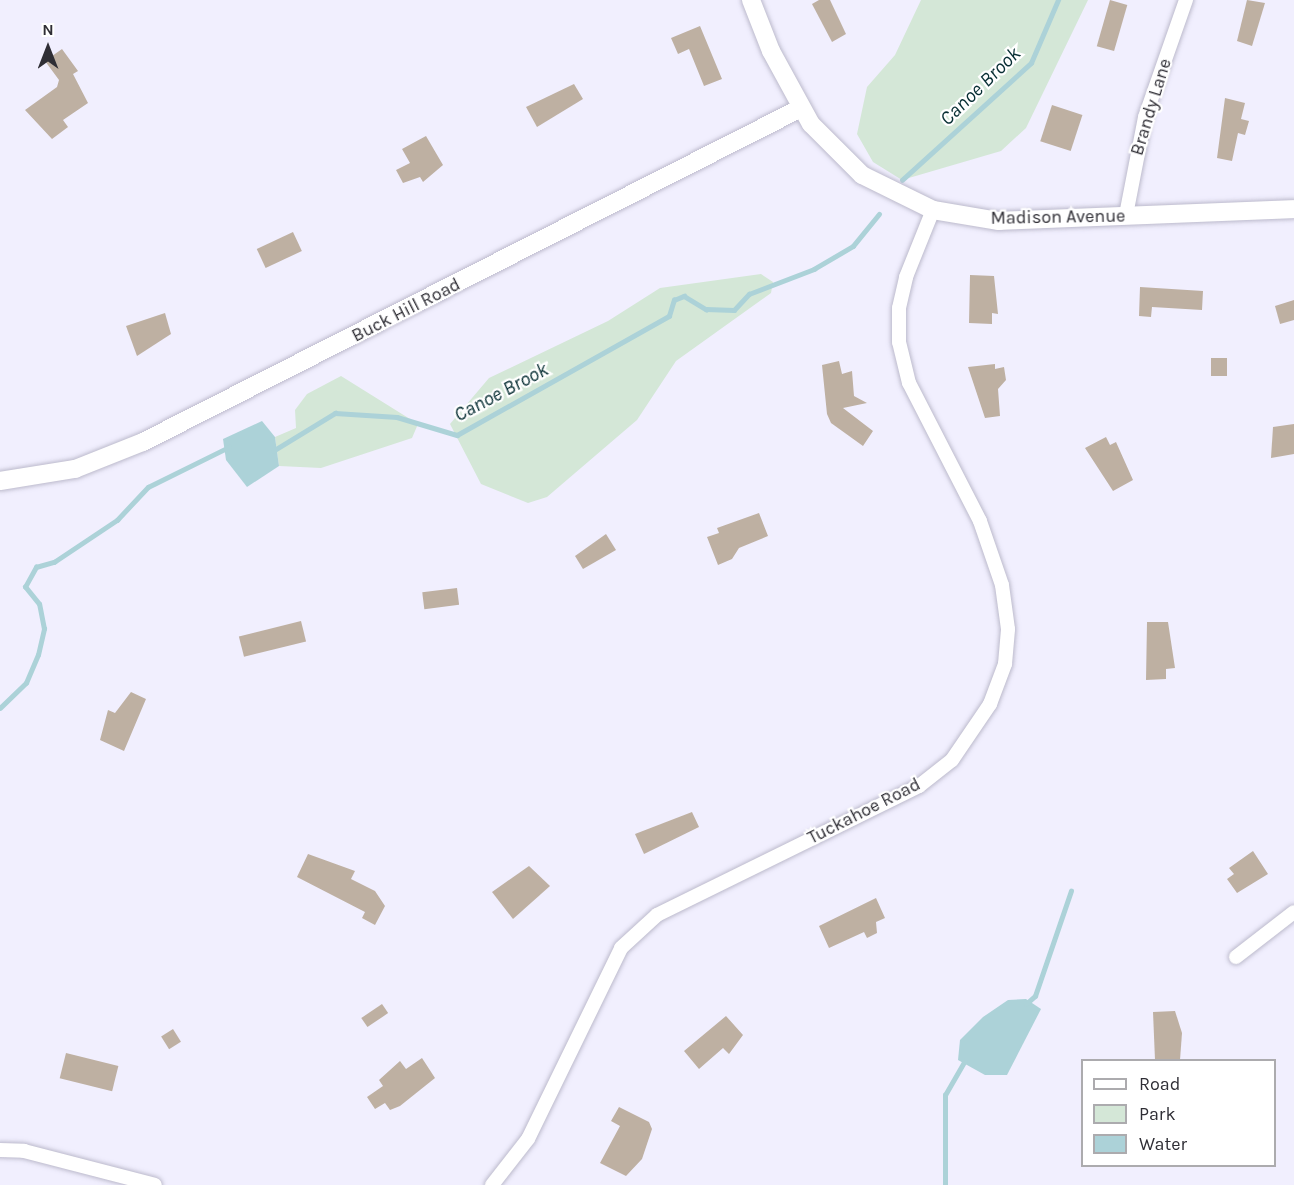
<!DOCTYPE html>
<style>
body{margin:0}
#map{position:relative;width:1294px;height:1185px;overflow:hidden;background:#f1effe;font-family:Karla,sans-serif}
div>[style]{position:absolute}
.green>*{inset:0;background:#d4e7d7}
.water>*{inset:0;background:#acd2d8}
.stream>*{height:4.5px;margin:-2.25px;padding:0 2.25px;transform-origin:2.25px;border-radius:2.25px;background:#acd2d8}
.building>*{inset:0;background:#beb0a2;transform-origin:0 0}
.roads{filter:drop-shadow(0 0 2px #bcbacc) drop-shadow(0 0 2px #bcbacc)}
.minor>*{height:14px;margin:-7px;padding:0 7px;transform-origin:7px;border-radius:7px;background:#fff}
.tertiary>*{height:18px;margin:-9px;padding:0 9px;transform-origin:9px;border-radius:9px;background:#fff}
span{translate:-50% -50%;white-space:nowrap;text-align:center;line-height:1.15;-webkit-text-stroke:4.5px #fff;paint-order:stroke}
.street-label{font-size:18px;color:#2f2e35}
.water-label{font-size:20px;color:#082f34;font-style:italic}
.legend{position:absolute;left:1081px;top:1059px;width:195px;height:108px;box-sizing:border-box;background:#fff;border:2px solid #acabae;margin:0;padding:8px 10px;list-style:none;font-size:18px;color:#2f2e35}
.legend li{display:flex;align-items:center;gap:12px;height:30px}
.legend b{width:30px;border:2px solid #acabae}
.north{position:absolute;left:18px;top:18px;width:60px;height:60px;-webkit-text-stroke:4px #fff;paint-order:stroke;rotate:0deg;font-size:16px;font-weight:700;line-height:24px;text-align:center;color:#2f2e35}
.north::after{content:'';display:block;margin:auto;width:21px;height:27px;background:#2f2e35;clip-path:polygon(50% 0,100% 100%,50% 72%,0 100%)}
</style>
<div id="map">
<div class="green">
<div style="clip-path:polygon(921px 0,1088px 0,1026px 128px,1001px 151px,902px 180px,873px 162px,857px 134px,867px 87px,895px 55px)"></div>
<div style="clip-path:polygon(761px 274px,773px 282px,771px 293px,676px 361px,637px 420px,547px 497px,528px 503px,481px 484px,450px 424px,489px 378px,608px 321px,660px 288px)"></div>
<div style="clip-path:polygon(341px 376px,418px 424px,412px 438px,321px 468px,279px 466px,275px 437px,296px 428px,295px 410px,307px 394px)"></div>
</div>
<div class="water">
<div style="clip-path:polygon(262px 421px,275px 437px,279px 466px,247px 487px,226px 460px,223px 439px)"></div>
<div style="clip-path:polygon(1026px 999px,1041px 1009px,1007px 1075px,985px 1075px,958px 1060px,960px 1040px,983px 1017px,1008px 1000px)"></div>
</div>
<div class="stream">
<div style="left:902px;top:180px;width:174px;rotate:-42.2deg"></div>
<div style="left:1031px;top:63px;width:69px;rotate:-66.8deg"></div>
<div style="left:273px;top:451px;width:73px;rotate:-31.5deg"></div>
<div style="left:335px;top:413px;width:62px;rotate:3.7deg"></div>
<div style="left:397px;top:417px;width:63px;rotate:16.7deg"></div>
<div style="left:457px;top:435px;width:243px;rotate:-29.3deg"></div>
<div style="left:669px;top:316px;width:17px;rotate:-73deg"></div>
<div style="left:674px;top:300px;width:11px;rotate:-22deg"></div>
<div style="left:684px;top:296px;width:26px;rotate:31deg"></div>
<div style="left:706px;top:309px;width:28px;rotate:2deg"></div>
<div style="left:734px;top:310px;width:22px;rotate:-47deg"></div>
<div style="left:749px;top:294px;width:70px;rotate:-21deg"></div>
<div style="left:814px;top:269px;width:45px;rotate:-30.5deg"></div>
<div style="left:853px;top:246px;width:41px;rotate:-50.9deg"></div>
<div style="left:0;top:708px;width:36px;rotate:-44deg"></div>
<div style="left:26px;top:683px;width:30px;rotate:-67deg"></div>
<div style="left:38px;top:655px;width:27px;rotate:-77deg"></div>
<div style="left:44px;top:629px;width:25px;rotate:-101deg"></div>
<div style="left:39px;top:604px;width:22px;rotate:-129deg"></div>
<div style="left:25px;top:587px;width:23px;rotate:-61deg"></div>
<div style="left:36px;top:567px;width:19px;rotate:-16deg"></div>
<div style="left:54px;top:562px;width:76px;rotate:-33.7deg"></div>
<div style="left:117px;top:520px;width:45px;rotate:-46.8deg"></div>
<div style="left:148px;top:487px;width:90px;rotate:-26.3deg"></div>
<div style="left:1026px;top:1004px;width:12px;rotate:-42deg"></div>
<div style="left:1035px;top:996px;width:111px;rotate:-71.1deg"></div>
<div style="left:945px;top:1185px;width:90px;rotate:-90deg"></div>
<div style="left:945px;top:1095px;width:39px;rotate:-60deg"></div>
</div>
<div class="building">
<div style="clip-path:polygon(819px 0,830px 0,846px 34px,832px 42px,812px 4px)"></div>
<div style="left:1110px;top:0;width:18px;height:48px;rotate:16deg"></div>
<div style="clip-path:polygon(1247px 0,1265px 3px,1252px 46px,1237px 41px)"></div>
<div style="clip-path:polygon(700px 26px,722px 79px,704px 86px,689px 49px,678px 54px,671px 38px)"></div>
<div style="clip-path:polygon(62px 49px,78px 71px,73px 74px,88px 103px,63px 120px,68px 127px,52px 139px,25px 110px,57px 87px,59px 80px,45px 61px)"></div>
<div style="clip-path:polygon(574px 84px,583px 99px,537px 127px,526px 107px)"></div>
<div style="clip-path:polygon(1225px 98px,1245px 103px,1241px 119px,1249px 121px,1245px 135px,1238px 133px,1232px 161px,1217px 158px)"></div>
<div style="left:1052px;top:105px;width:32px;height:38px;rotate:18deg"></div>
<div style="clip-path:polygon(426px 136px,443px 165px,423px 182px,420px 177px,403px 183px,396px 170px,410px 163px,402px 149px)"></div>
<div style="left:293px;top:232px;width:21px;height:40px;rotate:65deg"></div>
<div style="clip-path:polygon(970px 275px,994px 276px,998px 314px,992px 313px,992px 324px,969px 323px)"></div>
<div style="clip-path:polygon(1140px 287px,1203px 291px,1202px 310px,1152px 307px,1151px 317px,1139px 316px)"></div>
<div style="clip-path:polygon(1294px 300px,1294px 320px,1280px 324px,1275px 306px)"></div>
<div style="clip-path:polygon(165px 313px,171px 334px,137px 356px,126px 326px)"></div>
<div style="left:1211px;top:358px;width:16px;height:18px"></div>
<div style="clip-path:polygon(839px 361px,842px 374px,852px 371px,854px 396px,867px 403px,843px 408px,873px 431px,863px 446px,831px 423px,827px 414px,822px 365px)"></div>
<div style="clip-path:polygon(995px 364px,995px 369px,1004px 367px,1006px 380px,998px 389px,1000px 416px,985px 418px,968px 367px)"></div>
<div style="clip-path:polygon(1294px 424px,1294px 454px,1271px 458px,1273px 427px)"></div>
<div style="clip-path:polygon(1106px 437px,1110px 445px,1116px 442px,1133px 480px,1113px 491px,1085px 448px)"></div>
<div style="clip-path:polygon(759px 513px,768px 536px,739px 548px,732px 559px,718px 565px,707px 537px,719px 533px,717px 528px)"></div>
<div style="clip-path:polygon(606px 534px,616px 550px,583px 569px,575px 556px)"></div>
<div style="left:457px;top:588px;width:17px;height:35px;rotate:83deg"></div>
<div style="left:301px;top:621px;width:21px;height:64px;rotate:76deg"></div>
<div style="clip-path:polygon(1147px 622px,1168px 622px,1175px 668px,1166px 669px,1166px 679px,1146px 680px)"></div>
<div style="clip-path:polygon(131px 692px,146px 699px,124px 751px,100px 740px,108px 710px,115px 713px)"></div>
<div style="clip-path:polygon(692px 812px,699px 827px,644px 854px,635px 834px)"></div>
<div style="clip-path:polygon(1253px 851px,1268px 874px,1237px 893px,1227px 879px,1234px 874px,1229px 868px)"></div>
<div style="clip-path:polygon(308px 854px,355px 871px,351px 879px,375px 891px,385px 906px,375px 925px,362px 918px,365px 912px,297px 877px)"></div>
<div style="clip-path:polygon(529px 866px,550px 886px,513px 919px,492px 892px)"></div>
<div style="clip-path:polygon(876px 898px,885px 918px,876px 922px,877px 933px,867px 938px,864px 932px,829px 948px,819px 926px)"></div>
<div style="left:382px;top:1004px;width:11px;height:25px;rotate:56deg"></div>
<div style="clip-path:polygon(1175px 1011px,1182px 1033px,1180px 1060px,1155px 1060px,1153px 1012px)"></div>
<div style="clip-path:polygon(726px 1016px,743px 1035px,729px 1054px,723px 1048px,699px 1069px,684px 1051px)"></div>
<div style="left:173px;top:1029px;width:15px;height:14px;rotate:58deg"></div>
<div style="left:66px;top:1053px;width:54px;height:26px;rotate:14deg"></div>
<div style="clip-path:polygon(422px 1058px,435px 1078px,400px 1106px,390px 1110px,385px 1103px,375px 1109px,367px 1097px,383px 1086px,379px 1080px,400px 1061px,406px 1069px)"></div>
<div style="clip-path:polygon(619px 1107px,649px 1122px,652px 1129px,642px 1159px,626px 1176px,600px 1163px,620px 1126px,611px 1121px)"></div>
</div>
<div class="roads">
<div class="minor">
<div style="left:1126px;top:215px;width:100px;rotate:-79deg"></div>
<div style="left:1145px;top:117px;width:124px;rotate:-70.7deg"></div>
<div style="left:1236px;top:957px;width:73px;rotate:-37.8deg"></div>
<div style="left:0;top:1150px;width:24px;rotate:2deg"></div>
<div style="left:24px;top:1151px;width:135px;rotate:14.5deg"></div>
<div style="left:492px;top:1185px;width:58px;rotate:-52deg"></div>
<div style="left:528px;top:1139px;width:212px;rotate:-64deg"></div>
<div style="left:621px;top:948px;width:49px;rotate:-42.5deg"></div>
<div style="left:657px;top:915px;width:292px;rotate:-26.2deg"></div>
<div style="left:919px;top:786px;width:42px;rotate:-38.2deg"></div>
<div style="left:952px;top:760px;width:68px;rotate:-55.8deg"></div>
<div style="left:990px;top:704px;width:43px;rotate:-69.4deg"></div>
<div style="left:1005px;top:664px;width:35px;rotate:-85deg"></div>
<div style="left:1008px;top:629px;width:44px;rotate:-97.8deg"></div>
<div style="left:1002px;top:585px;width:68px;rotate:-109deg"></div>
<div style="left:980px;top:521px;width:155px;rotate:-117.2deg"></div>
<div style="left:909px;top:383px;width:42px;rotate:-103.7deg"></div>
<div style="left:899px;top:342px;width:34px;rotate:-90deg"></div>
<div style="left:899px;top:308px;width:32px;rotate:-77deg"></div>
<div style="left:906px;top:277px;width:72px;rotate:-68.1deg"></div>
</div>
<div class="tertiary">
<div style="left:751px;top:0;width:55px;rotate:68.6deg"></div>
<div style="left:771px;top:51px;width:83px;rotate:61.3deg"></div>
<div style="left:811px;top:124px;width:72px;rotate:45deg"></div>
<div style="left:862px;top:175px;width:79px;rotate:26.2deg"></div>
<div style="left:933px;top:210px;width:67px;rotate:9.5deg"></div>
<div style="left:999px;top:221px;width:295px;rotate:-2.3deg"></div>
<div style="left:0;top:481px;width:76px;rotate:-9.1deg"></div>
<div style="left:75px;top:469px;width:73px;rotate:-21.7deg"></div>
<div style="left:143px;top:442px;width:738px;rotate:-26.91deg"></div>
</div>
</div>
<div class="street-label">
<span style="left:1151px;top:107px;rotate:-73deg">Brandy Lane</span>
<span style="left:1058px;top:217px;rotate:-1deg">Madison Avenue</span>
<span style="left:406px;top:310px;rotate:-27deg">Buck Hill Road</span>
<span style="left:864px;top:811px;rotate:-27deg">Tuckahoe Road</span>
</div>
<div class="water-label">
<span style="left:980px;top:86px;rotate:-44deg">Canoe Brook</span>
<span style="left:501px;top:392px;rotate:-28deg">Canoe Brook</span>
</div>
<ul class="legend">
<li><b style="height:8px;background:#fff"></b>Road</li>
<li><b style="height:16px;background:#d4e7d7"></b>Park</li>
<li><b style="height:16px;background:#acd2d8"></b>Water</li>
</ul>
<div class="north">N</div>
</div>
